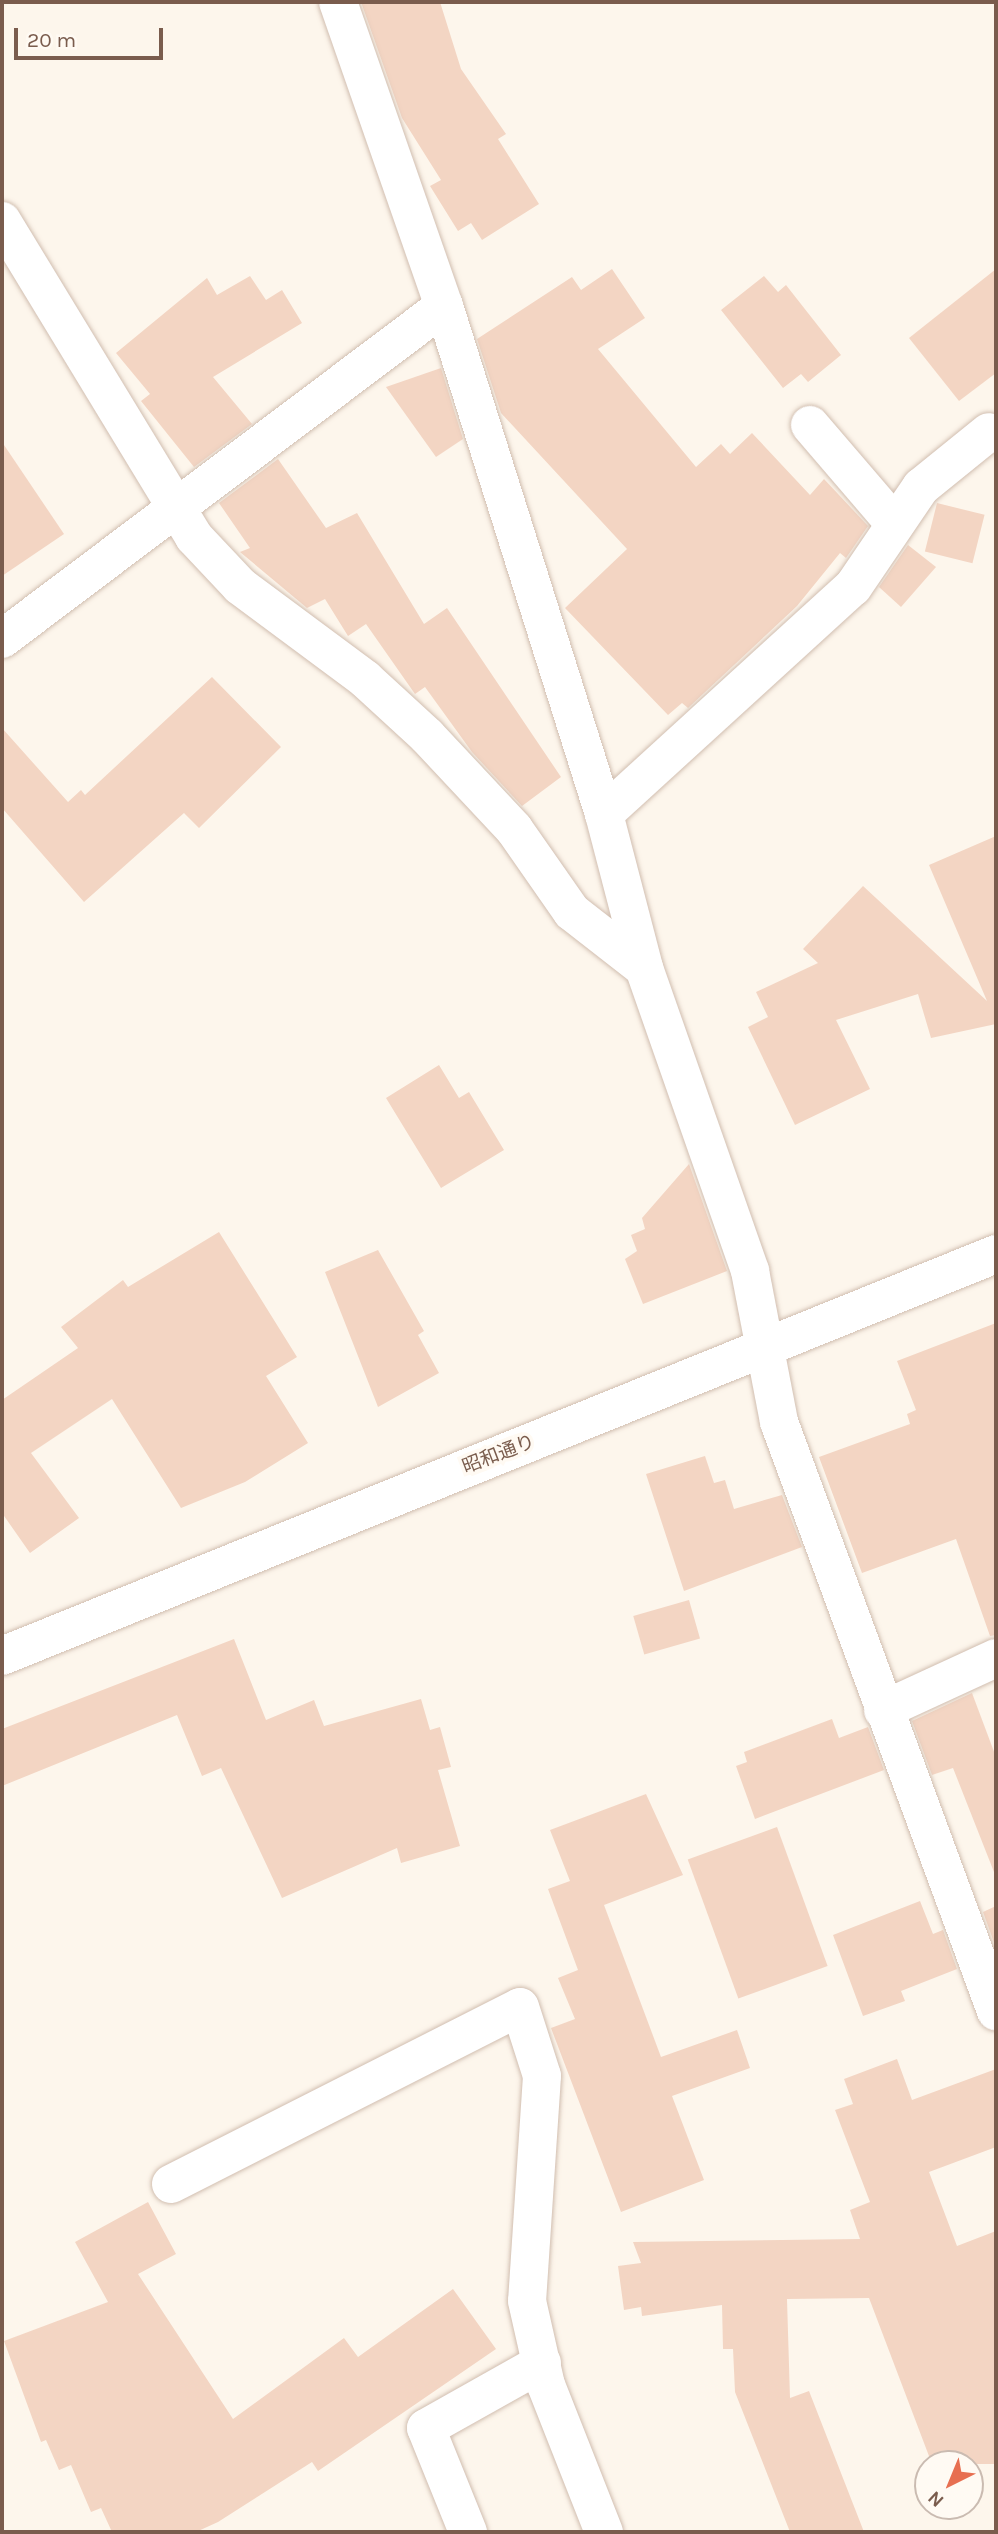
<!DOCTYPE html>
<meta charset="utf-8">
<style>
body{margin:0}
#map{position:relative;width:998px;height:2534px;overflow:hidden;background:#fdf6ec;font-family:Karla,"Noto Sans JP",sans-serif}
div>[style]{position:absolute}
.building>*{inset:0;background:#f3d5c3;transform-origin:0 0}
.roads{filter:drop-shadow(0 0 2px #d1beb0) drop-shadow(0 0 2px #d1beb0)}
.minor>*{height:38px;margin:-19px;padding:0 19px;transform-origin:19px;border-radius:19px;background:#fff}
span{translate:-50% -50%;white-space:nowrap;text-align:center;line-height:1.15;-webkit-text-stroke:7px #fffaf3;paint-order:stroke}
.street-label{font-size:19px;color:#7a5c4d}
.frame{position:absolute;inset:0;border:4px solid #7a5c4d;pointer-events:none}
.north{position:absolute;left:914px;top:2450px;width:70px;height:70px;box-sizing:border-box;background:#fffaf3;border:2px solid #cabbb1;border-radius:50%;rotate:223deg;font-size:19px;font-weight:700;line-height:28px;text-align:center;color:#7a5c4d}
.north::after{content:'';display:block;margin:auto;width:24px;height:32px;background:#e76f51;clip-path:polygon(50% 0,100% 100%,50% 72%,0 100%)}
.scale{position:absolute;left:14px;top:28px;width:149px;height:32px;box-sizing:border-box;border:4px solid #7a5c4d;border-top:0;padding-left:9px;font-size:21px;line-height:24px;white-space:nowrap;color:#7a5c4d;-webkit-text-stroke:5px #fffaf3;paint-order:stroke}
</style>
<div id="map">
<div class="building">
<div style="clip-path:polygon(361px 2px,440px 2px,461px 69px,506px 134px,498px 139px,539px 204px,482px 240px,471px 223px,458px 231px,430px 186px,441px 180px,402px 118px)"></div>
<div style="clip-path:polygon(612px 269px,645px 318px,598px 349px,696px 467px,721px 444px,730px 454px,752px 433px,810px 495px,824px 479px,868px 526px,846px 558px,840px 553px,797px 606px,688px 708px,682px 703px,668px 715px,565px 608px,627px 549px,501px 413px,477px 339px,572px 277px,581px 290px)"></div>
<div style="clip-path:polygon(996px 269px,996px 373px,959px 401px,909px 338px)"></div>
<div style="clip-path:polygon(250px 276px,266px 300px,282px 290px,302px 323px,213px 377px,252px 424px,194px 467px,141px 401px,150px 394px,116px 353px,207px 278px,217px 295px)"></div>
<div style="clip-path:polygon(764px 276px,778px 292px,786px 285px,841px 355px,808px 382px,801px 374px,783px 388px,721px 310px)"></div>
<div style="clip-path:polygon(441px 368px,463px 439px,436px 457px,386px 387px)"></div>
<div style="clip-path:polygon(2px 442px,64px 534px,2px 576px)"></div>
<div style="clip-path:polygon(278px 459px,326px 528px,357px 513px,424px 624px,447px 608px,561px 777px,522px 806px,472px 752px,425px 687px,415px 694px,366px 624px,348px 636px,325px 599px,307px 608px,240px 552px,250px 548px,219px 503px)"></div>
<div style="left:937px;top:503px;width:49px;height:50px;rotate:14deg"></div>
<div style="clip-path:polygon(908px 545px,936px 567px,901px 607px,879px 587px)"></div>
<div style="clip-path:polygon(212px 677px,281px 747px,199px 828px,184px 813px,84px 902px,2px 808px,2px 728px,68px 802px,81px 790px,85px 795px)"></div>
<div style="clip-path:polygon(996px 836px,996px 1024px,931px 1038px,918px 994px,836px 1020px,870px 1089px,795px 1125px,748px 1027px,768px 1017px,756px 992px,818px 963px,803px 949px,863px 886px,987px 1001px,929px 865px)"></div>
<div style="clip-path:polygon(439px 1065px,459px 1098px,469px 1092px,504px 1150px,441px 1188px,386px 1098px)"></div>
<div style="clip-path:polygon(689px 1164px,727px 1271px,643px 1304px,625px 1259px,637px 1251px,631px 1235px,645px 1229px,642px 1218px)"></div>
<div style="clip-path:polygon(219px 1232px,297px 1357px,266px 1376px,308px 1443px,245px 1482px,181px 1508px,112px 1399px,31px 1453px,79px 1518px,30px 1553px,2px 1513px,2px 1400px,78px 1348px,61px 1327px,123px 1280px,128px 1287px)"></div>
<div style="clip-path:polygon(378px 1250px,424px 1331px,418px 1335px,439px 1373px,378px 1407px,325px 1272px)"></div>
<div style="clip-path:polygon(996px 1323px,996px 1635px,990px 1636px,956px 1539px,862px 1573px,819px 1457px,910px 1424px,907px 1414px,916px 1410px,897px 1361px)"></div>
<div style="clip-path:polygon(705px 1456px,714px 1483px,725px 1480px,734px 1509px,782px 1495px,802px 1547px,684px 1591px,646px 1474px)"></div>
<div style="left:689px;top:1600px;width:40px;height:58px;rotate:74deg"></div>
<div style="clip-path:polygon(234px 1639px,266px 1720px,314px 1700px,324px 1726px,421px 1699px,430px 1730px,440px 1727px,451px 1767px,438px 1770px,460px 1846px,401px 1863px,397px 1848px,282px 1898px,221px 1768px,202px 1776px,177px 1715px,2px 1786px,2px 1729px)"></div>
<div style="clip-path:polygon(972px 1693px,996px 1757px,994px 1872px,953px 1768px,932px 1775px,912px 1721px)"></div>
<div style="clip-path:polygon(832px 1719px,839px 1738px,868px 1727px,884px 1770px,755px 1819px,736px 1766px,747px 1762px,744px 1752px)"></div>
<div style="clip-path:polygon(646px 1794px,683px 1875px,604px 1905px,661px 2057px,737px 2030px,750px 2068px,672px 2096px,704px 2180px,621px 2212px,551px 2028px,575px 2019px,558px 1978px,578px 1970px,548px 1889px,570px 1881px,550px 1830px)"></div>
<div style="left:777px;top:1827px;width:148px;height:95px;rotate:70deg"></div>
<div style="clip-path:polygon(920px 1901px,933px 1934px,943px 1930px,957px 1969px,901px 1991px,905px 2001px,863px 2016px,833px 1935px)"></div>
<div style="clip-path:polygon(996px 1906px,996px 1948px,983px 1912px)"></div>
<div style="clip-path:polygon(897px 2059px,912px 2100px,996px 2069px,996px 2147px,929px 2172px,957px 2246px,996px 2231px,996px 2464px,932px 2464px,869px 2298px,787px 2299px,790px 2398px,809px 2391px,864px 2532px,790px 2532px,735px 2392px,733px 2349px,723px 2349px,722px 2305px,642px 2316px,641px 2307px,624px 2310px,618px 2266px,641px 2263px,633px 2242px,860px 2239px,850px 2210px,870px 2202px,835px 2110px,853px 2104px,844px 2079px)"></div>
<div style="clip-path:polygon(148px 2202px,176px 2254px,138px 2274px,233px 2419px,344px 2338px,358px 2357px,453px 2289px,496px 2349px,318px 2471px,312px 2462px,218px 2522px,196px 2532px,112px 2532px,101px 2508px,91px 2512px,71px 2465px,59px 2470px,46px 2440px,41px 2442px,4px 2341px,108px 2302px,75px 2242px)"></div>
</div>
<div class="roads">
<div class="minor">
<div style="left:338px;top:2px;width:322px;rotate:70.8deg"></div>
<div style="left:444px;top:306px;width:533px;rotate:72.52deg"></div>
<div style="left:604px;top:814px;width:159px;rotate:75.4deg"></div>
<div style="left:644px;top:968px;width:321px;rotate:70.7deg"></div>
<div style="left:750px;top:1271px;width:154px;rotate:79.1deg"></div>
<div style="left:779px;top:1422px;width:628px;rotate:69.78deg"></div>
<div style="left:2px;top:221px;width:370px;rotate:58.7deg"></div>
<div style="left:194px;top:537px;width:67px;rotate:46.8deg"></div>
<div style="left:240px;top:586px;width:156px;rotate:36.6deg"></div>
<div style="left:365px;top:679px;width:84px;rotate:42.6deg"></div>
<div style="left:427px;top:736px;width:127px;rotate:46.9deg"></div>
<div style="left:514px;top:829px;width:101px;rotate:55.1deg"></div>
<div style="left:572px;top:912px;width:91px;rotate:37.9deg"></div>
<div style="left:810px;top:425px;width:130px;rotate:49.4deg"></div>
<div style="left:2px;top:639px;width:553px;rotate:-36.99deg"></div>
<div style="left:604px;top:814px;width:337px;rotate:-42.4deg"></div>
<div style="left:853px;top:587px;width:121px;rotate:-55.8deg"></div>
<div style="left:921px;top:487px;width:87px;rotate:-39deg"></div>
<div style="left:2px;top:1656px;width:1072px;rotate:-22.02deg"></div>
<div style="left:883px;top:1710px;width:124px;rotate:-24.7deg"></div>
<div style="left:171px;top:2184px;width:391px;rotate:-26.9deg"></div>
<div style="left:520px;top:2007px;width:72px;rotate:72.3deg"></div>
<div style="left:542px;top:2076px;width:225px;rotate:93.8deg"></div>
<div style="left:527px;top:2301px;width:86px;rotate:77.3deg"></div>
<div style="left:546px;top:2385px;width:158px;rotate:68.5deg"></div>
<div style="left:468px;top:2532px;width:112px;rotate:-112deg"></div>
<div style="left:426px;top:2428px;width:133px;rotate:-29.3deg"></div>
</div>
</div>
<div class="street-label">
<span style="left:499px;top:1455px;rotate:-21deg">昭和通り</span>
</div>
<div class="frame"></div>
<div class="north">N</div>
<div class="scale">20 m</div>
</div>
